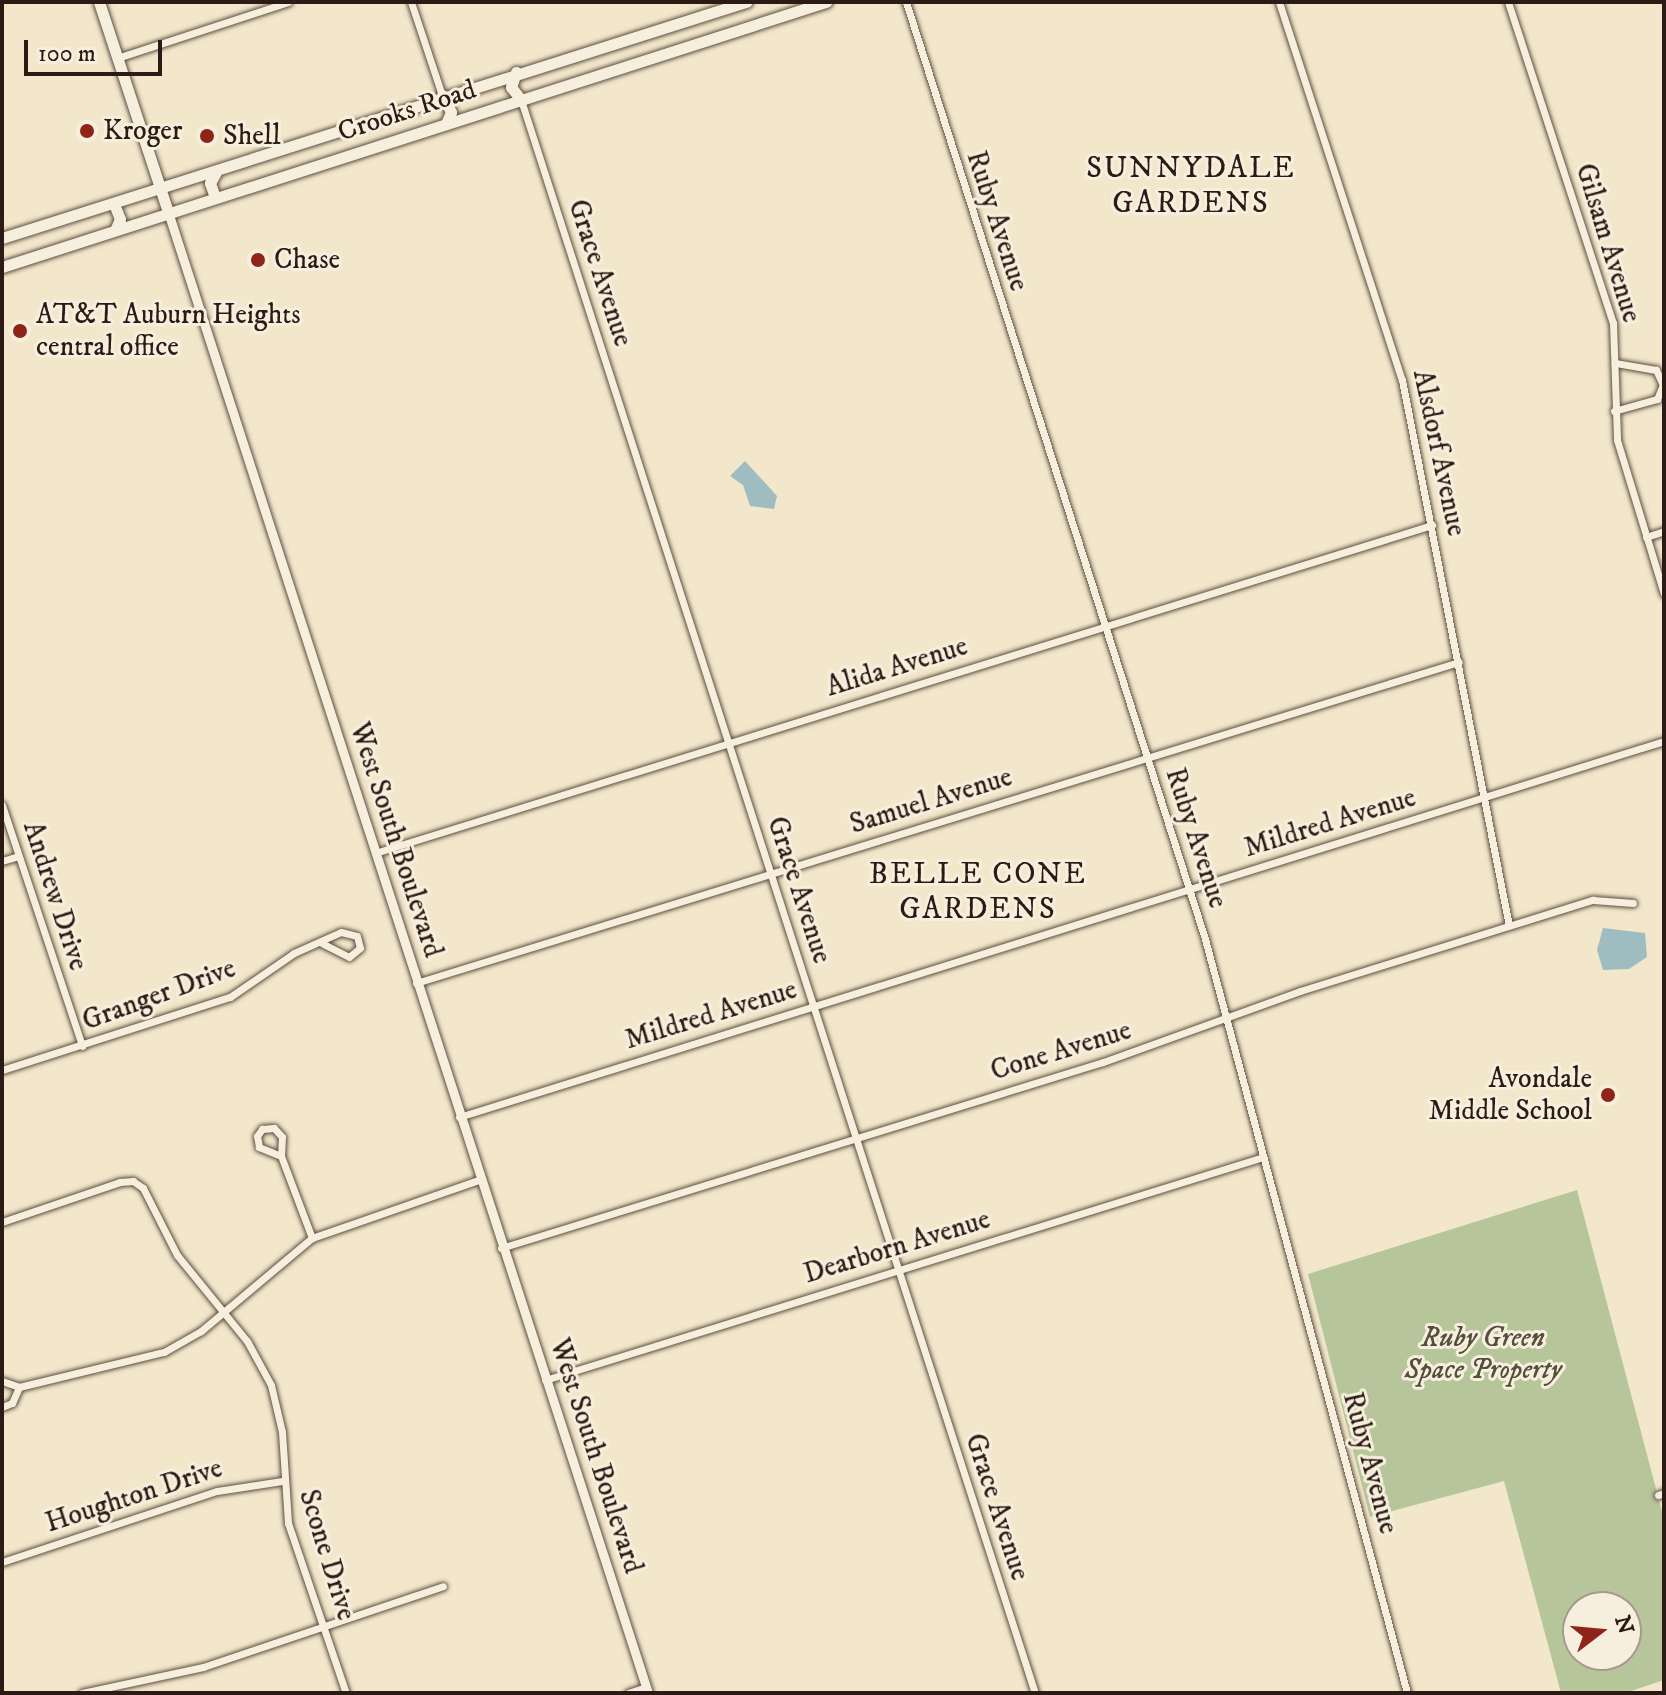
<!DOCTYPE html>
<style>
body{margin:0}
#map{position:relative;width:1666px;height:1695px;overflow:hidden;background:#f2e7ca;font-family:"IM FELL DW Pica",serif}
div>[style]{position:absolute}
.green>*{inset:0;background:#b6c69a}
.water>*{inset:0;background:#9fbdc0}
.roads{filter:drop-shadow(0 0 2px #5e4e42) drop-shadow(0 0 2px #5e4e42)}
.minor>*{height:7px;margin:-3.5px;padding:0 3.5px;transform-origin:3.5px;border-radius:3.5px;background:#f7efdd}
.tertiary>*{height:9px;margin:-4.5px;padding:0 4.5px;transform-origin:4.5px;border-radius:4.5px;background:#f7efdd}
.secondary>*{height:11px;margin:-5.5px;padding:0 5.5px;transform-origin:5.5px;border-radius:5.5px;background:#f7efdd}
.dots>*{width:22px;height:22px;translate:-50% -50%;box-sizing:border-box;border:4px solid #f7efdd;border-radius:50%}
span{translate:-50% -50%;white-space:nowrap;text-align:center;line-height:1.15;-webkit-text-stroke:6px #f7efdd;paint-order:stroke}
.street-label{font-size:28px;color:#2c1b15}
.poi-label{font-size:28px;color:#2c1b15}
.left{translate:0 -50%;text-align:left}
.right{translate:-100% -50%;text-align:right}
.park-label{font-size:28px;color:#554e3d;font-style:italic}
.neighbourhood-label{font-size:30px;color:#2c1b15;letter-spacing:2px}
.frame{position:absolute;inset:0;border:4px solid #2c1b15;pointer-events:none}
.north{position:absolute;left:1562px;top:1591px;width:80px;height:80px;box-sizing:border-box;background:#f7efdd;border:2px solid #a69a8d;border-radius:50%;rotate:74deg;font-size:22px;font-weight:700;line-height:32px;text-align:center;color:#2c1b15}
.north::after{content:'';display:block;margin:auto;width:28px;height:36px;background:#8f2418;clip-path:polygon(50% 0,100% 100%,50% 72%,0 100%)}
.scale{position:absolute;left:24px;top:40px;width:138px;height:36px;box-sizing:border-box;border:4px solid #2c1b15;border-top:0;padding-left:10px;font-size:24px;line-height:28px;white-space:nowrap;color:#2c1b15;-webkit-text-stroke:6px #f7efdd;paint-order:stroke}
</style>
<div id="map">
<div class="green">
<div style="clip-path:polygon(evenodd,1577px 1190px,1664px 1519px,1664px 1680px,1625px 1693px,1561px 1693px,1504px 1481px,1370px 1517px,1308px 1274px,1577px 1190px,1578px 1607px,1626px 1607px,1626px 1655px,1578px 1655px,1578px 1607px)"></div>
</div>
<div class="water">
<div style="clip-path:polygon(745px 461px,777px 496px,774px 509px,750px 506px,743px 485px,730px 476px)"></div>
<div style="clip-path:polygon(1603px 928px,1645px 933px,1647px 957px,1629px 969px,1603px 970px,1597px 950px)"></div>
</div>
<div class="roads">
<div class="minor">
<div style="left:411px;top:2px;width:98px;rotate:71.6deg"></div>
<div style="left:906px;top:2px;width:984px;rotate:72.3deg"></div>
<div style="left:1205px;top:939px;width:781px;rotate:75deg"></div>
<div style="left:1279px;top:2px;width:398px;rotate:72deg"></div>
<div style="left:1402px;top:380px;width:556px;rotate:78.91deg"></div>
<div style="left:1508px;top:2px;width:338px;rotate:71.9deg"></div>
<div style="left:1613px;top:323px;width:117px;rotate:88deg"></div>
<div style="left:1617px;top:440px;width:161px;rotate:73deg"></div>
<div style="left:117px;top:58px;width:180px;rotate:-18.1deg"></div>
<div style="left:521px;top:100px;width:1674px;rotate:72.12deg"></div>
<div style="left:1614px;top:411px;width:45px;rotate:-15.6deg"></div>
<div style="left:1657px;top:399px;width:15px;rotate:-67deg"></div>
<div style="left:1663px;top:385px;width:17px;rotate:-115deg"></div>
<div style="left:1656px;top:370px;width:42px;rotate:-170.3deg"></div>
<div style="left:1646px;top:537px;width:19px;rotate:-18deg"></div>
<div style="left:2px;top:805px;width:254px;rotate:71.6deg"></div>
<div style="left:375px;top:853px;width:1107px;rotate:-17.24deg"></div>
<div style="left:2px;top:861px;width:17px;rotate:-17deg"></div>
<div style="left:416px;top:983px;width:1091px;rotate:-17.11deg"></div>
<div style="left:2px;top:1070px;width:239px;rotate:-17.8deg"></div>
<div style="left:230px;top:997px;width:78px;rotate:-34.5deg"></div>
<div style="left:294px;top:953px;width:51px;rotate:-24.1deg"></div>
<div style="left:341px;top:932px;width:16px;rotate:14deg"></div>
<div style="left:357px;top:936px;width:12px;rotate:76deg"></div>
<div style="left:360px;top:948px;width:14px;rotate:141deg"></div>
<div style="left:349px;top:957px;width:30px;rotate:-153deg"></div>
<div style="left:459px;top:1117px;width:1262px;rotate:-17.33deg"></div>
<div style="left:281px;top:1156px;width:24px;rotate:-158deg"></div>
<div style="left:259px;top:1147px;width:11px;rotate:-100deg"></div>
<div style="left:257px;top:1136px;width:9px;rotate:-54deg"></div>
<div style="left:262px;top:1129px;width:12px;rotate:-5deg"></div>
<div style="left:274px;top:1128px;width:12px;rotate:48deg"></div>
<div style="left:282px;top:1137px;width:19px;rotate:93deg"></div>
<div style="left:281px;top:1156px;width:88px;rotate:69.3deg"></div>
<div style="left:2px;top:1222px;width:125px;rotate:-18.7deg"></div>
<div style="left:120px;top:1182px;width:13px;rotate:-4deg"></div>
<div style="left:133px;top:1181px;width:12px;rotate:35deg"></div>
<div style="left:143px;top:1188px;width:75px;rotate:63.1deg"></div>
<div style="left:177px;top:1255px;width:111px;rotate:50.9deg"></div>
<div style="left:247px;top:1341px;width:50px;rotate:61.4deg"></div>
<div style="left:271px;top:1385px;width:48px;rotate:76.8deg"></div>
<div style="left:282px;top:1432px;width:91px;rotate:86.2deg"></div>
<div style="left:288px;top:1523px;width:180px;rotate:71.2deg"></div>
<div style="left:501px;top:1248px;width:630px;rotate:-17.17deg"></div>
<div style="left:1103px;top:1062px;width:209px;rotate:-19.8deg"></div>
<div style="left:1300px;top:991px;width:307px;rotate:-17.3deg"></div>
<div style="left:1593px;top:900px;width:40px;rotate:4.3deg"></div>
<div style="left:545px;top:1380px;width:752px;rotate:-17.25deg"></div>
<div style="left:2px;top:1381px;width:18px;rotate:19deg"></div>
<div style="left:19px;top:1387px;width:149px;rotate:-13.6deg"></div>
<div style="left:164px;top:1352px;width:43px;rotate:-29.6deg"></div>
<div style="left:201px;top:1331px;width:145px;rotate:-40deg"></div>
<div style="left:312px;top:1238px;width:177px;rotate:-19.2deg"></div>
<div style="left:2px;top:1407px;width:11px;rotate:-22deg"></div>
<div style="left:12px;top:1403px;width:17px;rotate:-66deg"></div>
<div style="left:1658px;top:1495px;width:6px;rotate:-18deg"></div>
<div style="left:2px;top:1562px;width:226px;rotate:-18.3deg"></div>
<div style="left:217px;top:1491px;width:66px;rotate:-8.7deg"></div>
<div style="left:82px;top:1693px;width:124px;rotate:-12.1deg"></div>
<div style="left:203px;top:1667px;width:253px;rotate:-18.6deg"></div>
<div style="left:628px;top:1693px;width:19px;rotate:-18deg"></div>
</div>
<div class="tertiary">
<div style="left:168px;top:212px;width:1557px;rotate:72.04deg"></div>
</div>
<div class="secondary">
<div style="left:99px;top:2px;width:221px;rotate:71.8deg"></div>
<div style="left:516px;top:72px;width:16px;rotate:108deg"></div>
<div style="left:511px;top:87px;width:16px;rotate:52deg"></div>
<div style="left:442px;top:95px;width:19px;rotate:62deg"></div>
<div style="left:451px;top:112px;width:13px;rotate:113deg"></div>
<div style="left:215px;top:197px;width:15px;rotate:-110deg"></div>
<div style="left:210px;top:183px;width:13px;rotate:-61deg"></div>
<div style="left:114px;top:204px;width:16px;rotate:68deg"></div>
<div style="left:120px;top:219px;width:12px;rotate:114deg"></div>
<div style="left:2px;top:238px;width:781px;rotate:-17.6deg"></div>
<div style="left:2px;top:267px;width:866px;rotate:-17.83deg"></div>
</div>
</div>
<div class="dots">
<div style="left:87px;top:131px;background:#8f2418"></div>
<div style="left:207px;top:136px;background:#8f2418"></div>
<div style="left:258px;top:260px;background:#8f2418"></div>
<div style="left:20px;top:331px;background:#8f2418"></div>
<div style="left:1608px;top:1095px;background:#8f2418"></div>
</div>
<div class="street-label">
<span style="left:407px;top:111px;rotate:-18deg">Crooks Road</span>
<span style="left:997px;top:221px;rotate:72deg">Ruby Avenue</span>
<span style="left:1608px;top:243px;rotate:73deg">Gilsam Avenue</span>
<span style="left:600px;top:273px;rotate:72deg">Grace Avenue</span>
<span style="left:1439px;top:453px;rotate:78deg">Alsdorf Avenue</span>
<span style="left:897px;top:667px;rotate:-17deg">Alida Avenue</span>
<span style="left:931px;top:801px;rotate:-17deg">Samuel Avenue</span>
<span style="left:1330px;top:823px;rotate:-17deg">Mildred Avenue</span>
<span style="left:1196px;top:838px;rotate:72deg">Ruby Avenue</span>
<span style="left:396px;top:840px;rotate:72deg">West South Boulevard</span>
<span style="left:799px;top:890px;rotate:72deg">Grace Avenue</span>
<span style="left:55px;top:896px;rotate:72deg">Andrew Drive</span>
<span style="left:159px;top:995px;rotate:-20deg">Granger Drive</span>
<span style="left:711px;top:1015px;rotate:-17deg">Mildred Avenue</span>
<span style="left:1061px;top:1051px;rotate:-17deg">Cone Avenue</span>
<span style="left:897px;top:1247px;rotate:-17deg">Dearborn Avenue</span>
<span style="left:596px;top:1456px;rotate:72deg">West South Boulevard</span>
<span style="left:1370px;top:1463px;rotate:75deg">Ruby Avenue</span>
<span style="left:134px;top:1496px;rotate:-18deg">Houghton Drive</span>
<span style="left:997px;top:1507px;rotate:72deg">Grace Avenue</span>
<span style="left:327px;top:1555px;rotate:73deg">Scone Drive</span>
</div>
<div class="poi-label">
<span class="left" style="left:103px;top:131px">Kroger</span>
<span class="left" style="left:223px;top:136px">Shell</span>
<span class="left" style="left:274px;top:260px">Chase</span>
<span class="left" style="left:36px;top:331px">AT&amp;T Auburn Heights<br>central office</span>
<span class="right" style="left:1592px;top:1095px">Avondale<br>Middle School</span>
</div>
<div class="park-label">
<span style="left:1483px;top:1354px">Ruby Green<br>Space Property</span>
</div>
<div class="neighbourhood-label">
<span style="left:1191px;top:186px">SUNNYDALE<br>GARDENS</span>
<span style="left:978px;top:892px">BELLE CONE<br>GARDENS</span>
</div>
<div class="frame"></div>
<div class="north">N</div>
<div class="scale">100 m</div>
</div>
